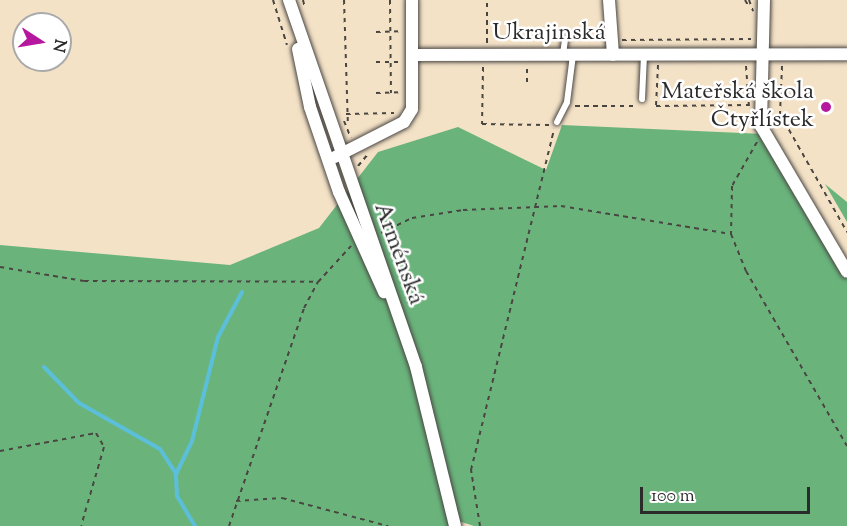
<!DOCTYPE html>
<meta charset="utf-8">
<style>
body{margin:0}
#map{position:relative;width:847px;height:526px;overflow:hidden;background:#f4e2c7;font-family:"Sorts Mill Goudy",serif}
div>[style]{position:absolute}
.forest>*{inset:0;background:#6ab47c}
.stream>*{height:4px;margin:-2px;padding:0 2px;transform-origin:2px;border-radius:2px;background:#5cbfda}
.path>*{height:2px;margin-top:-1px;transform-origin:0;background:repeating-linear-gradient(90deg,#494642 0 4.5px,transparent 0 9px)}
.roads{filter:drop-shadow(0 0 2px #494642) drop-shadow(0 0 2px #494642)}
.service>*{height:6px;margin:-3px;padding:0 3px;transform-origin:3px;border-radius:3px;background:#fff}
.minor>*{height:12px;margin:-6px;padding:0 6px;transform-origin:6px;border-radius:6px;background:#fff}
.dots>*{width:16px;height:16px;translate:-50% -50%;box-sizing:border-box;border:3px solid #fff;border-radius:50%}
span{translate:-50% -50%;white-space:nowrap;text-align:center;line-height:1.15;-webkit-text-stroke:5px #fff;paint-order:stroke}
.street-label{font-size:24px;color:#2b2b2b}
.poi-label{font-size:24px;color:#2b2b2b}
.right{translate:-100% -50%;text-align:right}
.north{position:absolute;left:12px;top:12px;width:60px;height:60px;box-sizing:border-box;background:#fff;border:2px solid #aaa;border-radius:50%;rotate:102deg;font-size:16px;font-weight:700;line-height:24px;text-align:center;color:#2b2b2b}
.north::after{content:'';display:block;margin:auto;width:21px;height:27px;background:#b5179e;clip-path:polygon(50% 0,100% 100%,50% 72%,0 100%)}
.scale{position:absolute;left:640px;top:487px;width:170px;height:27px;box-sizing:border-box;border:3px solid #2b2b2b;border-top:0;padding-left:8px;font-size:18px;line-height:21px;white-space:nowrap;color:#2b2b2b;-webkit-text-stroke:4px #fff;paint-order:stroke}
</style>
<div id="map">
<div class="forest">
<div style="clip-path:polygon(562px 125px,766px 134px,847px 278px,847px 526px,474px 526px,455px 520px,456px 526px,0 526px,0 245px,230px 265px,319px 228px,378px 152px,458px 127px,546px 170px)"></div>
<div style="clip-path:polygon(825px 184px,847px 202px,847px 222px)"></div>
</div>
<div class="stream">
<div style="left:44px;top:367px;width:50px;rotate:45.8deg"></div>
<div style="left:79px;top:403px;width:93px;rotate:29.6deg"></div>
<div style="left:160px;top:449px;width:30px;rotate:57deg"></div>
<div style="left:195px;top:526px;width:35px;rotate:-121deg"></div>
<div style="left:177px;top:496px;width:22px;rotate:-93deg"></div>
<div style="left:176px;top:474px;width:37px;rotate:-64deg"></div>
<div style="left:192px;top:441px;width:107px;rotate:-76deg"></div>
<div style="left:218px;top:337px;width:51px;rotate:-61.9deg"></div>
</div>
<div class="path">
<div style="left:273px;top:0;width:47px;rotate:72.7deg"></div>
<div style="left:303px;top:0;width:8px;rotate:76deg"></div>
<div style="left:344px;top:0;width:126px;rotate:88.2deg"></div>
<div style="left:390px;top:0;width:93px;rotate:89.4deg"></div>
<div style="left:745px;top:0;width:8px;rotate:60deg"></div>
<div style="left:749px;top:0;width:12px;rotate:70deg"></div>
<div style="left:376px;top:32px;width:24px;rotate:-2deg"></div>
<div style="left:622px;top:40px;width:129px;rotate:-0.4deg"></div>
<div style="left:487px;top:43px;width:43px;rotate:-90deg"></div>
<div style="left:376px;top:62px;width:25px"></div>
<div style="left:658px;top:65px;width:41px;rotate:92.8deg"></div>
<div style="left:656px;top:106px;width:93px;rotate:-0.6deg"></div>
<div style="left:746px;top:66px;width:41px;rotate:85.8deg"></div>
<div style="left:782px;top:66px;width:48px;rotate:92.4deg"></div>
<div style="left:780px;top:114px;width:136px;rotate:60.4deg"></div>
<div style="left:483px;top:67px;width:57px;rotate:91deg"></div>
<div style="left:482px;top:124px;width:67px;rotate:0.9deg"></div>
<div style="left:527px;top:82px;width:15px;rotate:-90deg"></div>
<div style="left:376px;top:93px;width:24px;rotate:-2deg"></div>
<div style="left:575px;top:106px;width:60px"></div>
<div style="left:346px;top:114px;width:48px;rotate:-1.2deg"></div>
<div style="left:774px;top:120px;width:8px;rotate:-45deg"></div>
<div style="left:344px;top:121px;width:18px;rotate:68deg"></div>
<div style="left:757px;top:142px;width:51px;rotate:119.6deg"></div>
<div style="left:732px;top:186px;width:48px;rotate:91.2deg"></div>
<div style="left:731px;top:234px;width:40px;rotate:68deg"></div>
<div style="left:746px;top:271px;width:202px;rotate:60deg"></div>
<div style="left:358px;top:166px;width:16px;rotate:-50deg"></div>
<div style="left:381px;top:233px;width:34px;rotate:-26deg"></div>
<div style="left:412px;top:218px;width:52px;rotate:-8.9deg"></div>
<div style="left:463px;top:210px;width:98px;rotate:-2.3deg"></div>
<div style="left:561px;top:206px;width:172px;rotate:9.4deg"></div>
<div style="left:0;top:267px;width:85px;rotate:9.5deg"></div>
<div style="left:84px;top:281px;width:234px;rotate:0.2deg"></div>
<div style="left:0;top:451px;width:98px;rotate:-10.6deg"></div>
<div style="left:96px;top:433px;width:16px;rotate:60deg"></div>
<div style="left:104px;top:447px;width:82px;rotate:106.2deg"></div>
<div style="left:236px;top:501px;width:46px;rotate:-3.7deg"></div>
<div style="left:282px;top:498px;width:110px;rotate:14.8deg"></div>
<div style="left:229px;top:526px;width:231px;rotate:-71deg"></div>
<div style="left:304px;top:308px;width:30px;rotate:-62deg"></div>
<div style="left:318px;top:282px;width:49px;rotate:-47.5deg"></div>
<div style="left:480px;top:526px;width:57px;rotate:-99.1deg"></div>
<div style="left:471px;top:470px;width:351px;rotate:-76.3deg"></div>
</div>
<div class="roads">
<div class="service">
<div style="left:563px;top:54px;width:15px;rotate:-82deg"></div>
<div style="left:642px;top:99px;width:44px;rotate:-87.4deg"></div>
<div style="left:557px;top:122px;width:22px;rotate:-63deg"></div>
<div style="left:567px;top:102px;width:47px;rotate:-82.7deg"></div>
</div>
<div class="minor">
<div style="left:289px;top:0;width:388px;rotate:70.9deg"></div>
<div style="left:416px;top:367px;width:164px;rotate:76.2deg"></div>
<div style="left:609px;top:0;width:55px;rotate:85.8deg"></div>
<div style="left:764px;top:0;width:126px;rotate:91.4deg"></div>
<div style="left:761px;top:126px;width:169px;rotate:59.5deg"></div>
<div style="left:298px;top:49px;width:59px;rotate:78.3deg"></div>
<div style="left:310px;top:107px;width:90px;rotate:71.2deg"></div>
<div style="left:339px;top:192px;width:110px;rotate:65.8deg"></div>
<div style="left:412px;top:55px;width:435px;rotate:-0.1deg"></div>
<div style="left:335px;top:157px;width:77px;rotate:-26.9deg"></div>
<div style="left:404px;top:122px;width:15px;rotate:-58deg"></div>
<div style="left:412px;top:109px;width:109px;rotate:-90deg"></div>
</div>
</div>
<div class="dots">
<div style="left:826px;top:107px;background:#b5179e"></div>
</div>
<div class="street-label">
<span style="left:549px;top:34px">Ukrajinská</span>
<span style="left:398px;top:254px;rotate:70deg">Arménská</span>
</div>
<div class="poi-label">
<span class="right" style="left:814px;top:107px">Mateřská škola<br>Čtyřlístek</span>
</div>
<div class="north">N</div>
<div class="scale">100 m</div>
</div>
